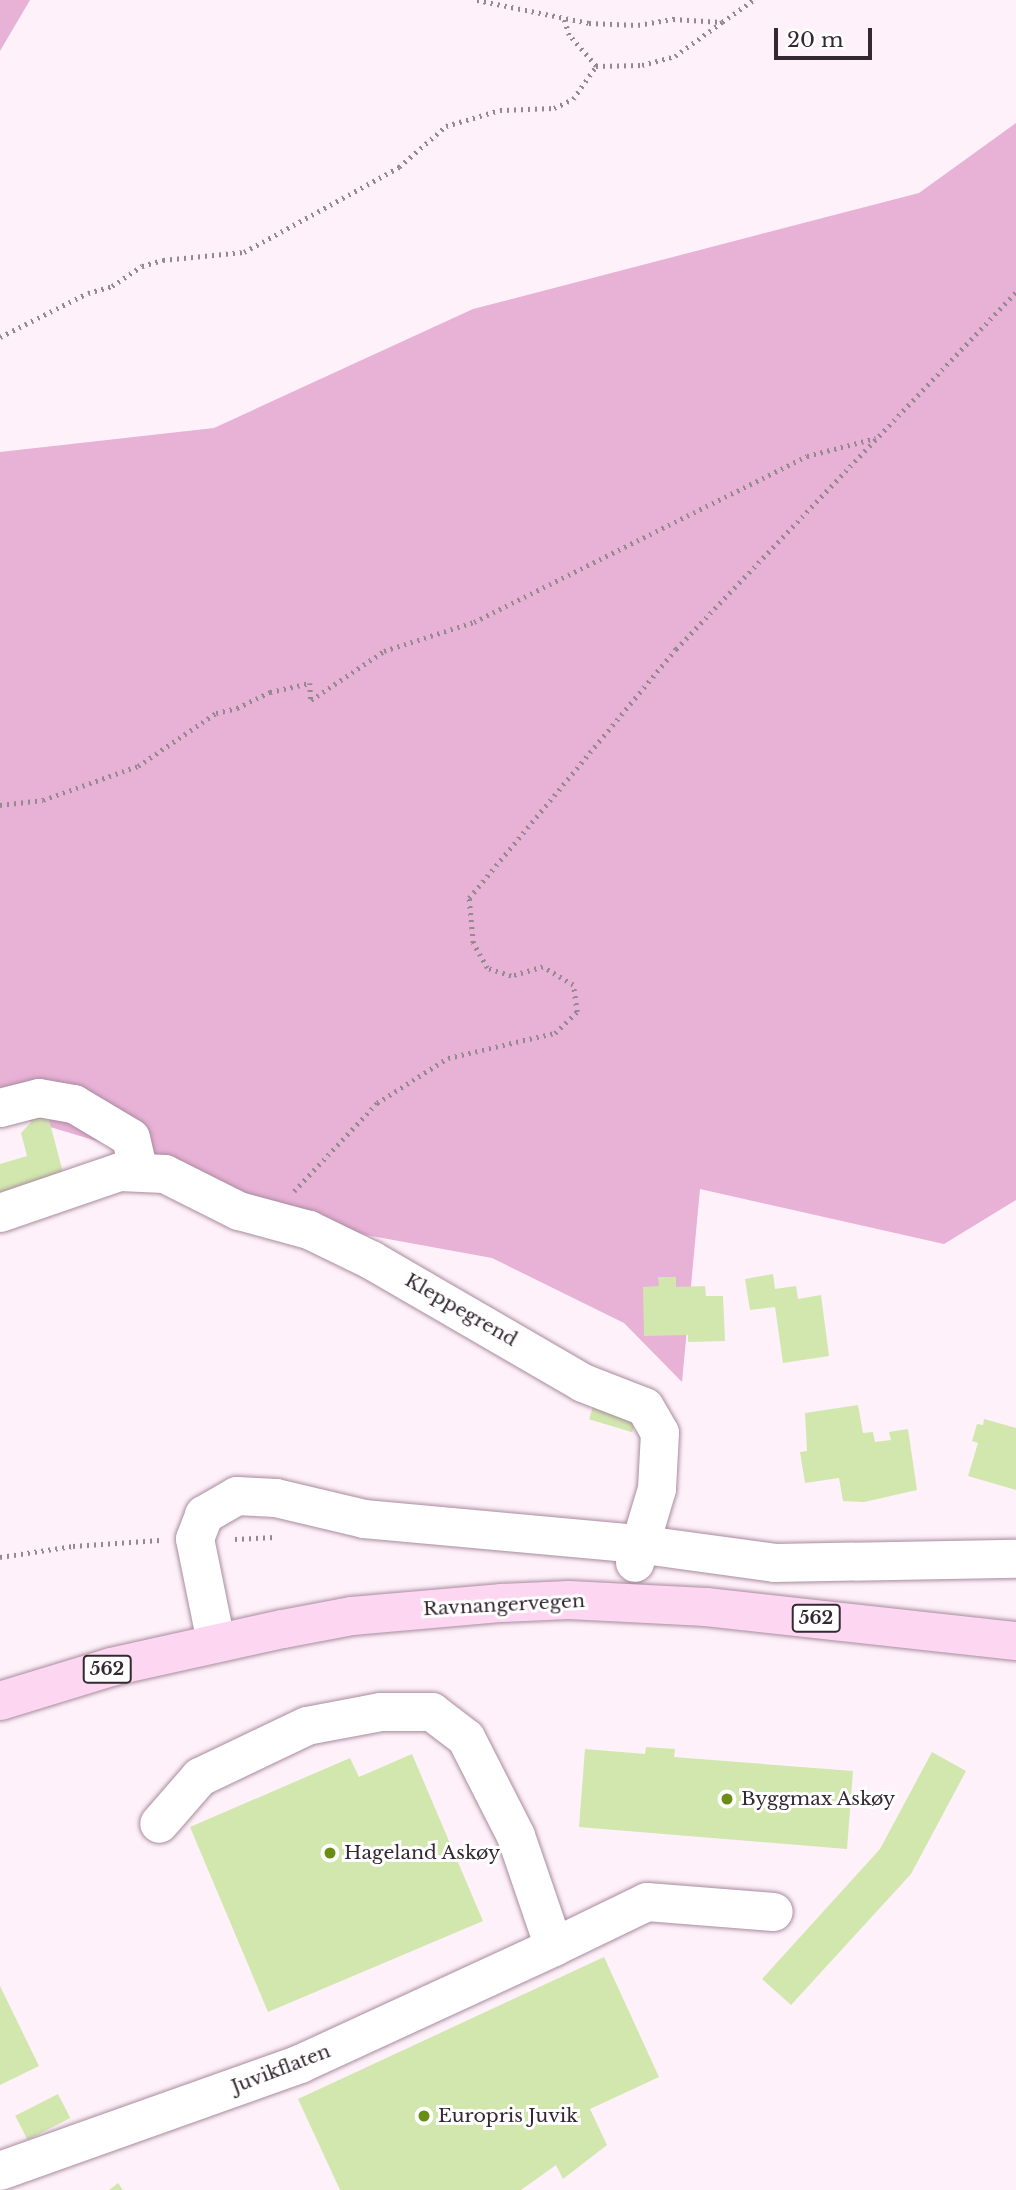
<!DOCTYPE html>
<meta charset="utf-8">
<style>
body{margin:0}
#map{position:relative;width:1016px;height:2190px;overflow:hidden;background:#fef1f9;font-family:"Libre Baskerville",serif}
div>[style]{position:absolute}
.forest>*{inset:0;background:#e8b1d6}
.building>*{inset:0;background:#d1e7ae;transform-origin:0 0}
.path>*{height:4.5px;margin-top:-2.25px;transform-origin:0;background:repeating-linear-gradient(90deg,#958890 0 2px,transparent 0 7px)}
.roads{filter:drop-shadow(0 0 2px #a98b9f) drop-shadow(0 0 2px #a98b9f)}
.minor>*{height:38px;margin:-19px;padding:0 19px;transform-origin:19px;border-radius:19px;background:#fff}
.major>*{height:38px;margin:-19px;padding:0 19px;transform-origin:19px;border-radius:19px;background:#fdd7f1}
.dots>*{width:19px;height:19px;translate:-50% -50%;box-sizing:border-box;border:4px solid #fff;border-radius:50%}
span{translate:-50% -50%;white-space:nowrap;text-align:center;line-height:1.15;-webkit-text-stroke:6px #fff;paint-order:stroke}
.shield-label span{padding:2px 5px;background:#fff;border:2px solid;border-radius:5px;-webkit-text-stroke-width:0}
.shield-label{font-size:18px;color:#352931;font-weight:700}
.street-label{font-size:19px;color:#352931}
.poi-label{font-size:19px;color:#352931}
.left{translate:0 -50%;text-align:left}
.scale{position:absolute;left:774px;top:28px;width:98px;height:32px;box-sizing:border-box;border:4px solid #352931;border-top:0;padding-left:9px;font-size:21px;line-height:24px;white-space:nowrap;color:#352931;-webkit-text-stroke:5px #fff;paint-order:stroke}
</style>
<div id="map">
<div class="forest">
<div style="clip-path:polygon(0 0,30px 0,0 51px)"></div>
<div style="clip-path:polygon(1016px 123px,1016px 1200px,944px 1244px,700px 1189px,682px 1382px,624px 1323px,492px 1258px,366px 1235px,211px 1184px,137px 1153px,0 1112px,0 452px,214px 428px,473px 309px,919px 193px)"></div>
</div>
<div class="building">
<div style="clip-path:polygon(48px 1116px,65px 1180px,0 1198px,0 1164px,27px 1156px,21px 1133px,33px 1120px)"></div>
<div style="clip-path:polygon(773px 1274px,775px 1289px,796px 1286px,798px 1299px,821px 1295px,829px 1356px,783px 1363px,775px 1307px,750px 1310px,745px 1279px)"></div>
<div style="clip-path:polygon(658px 1277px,676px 1277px,676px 1287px,705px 1286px,706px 1296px,723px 1296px,725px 1341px,688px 1342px,688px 1335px,644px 1336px,643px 1287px,659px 1286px)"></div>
<div style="left:595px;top:1400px;width:45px;height:20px;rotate:17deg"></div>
<div style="clip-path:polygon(858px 1405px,863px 1433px,873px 1432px,875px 1442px,891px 1440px,889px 1432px,908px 1429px,917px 1490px,864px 1502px,843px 1501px,839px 1478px,805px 1483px,800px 1452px,807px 1451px,805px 1413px)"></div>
<div style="clip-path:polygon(984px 1419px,1016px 1428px,1016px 1490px,968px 1476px,978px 1443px,972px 1441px,977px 1424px,983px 1425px)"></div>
<div style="clip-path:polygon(646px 1747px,675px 1749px,674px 1757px,853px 1771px,847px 1849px,579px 1827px,585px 1749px,645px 1754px)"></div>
<div style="clip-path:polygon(932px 1752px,966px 1771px,911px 1874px,791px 2005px,762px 1979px,880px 1849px)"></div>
<div style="clip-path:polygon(412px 1754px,483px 1921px,268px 2012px,190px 1827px,350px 1758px,359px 1777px)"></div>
<div style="clip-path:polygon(604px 1957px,659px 2077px,590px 2109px,607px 2145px,563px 2179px,556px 2165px,521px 2190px,340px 2190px,298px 2099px)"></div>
<div style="clip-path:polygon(0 1986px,39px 2066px,0 2085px)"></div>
<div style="left:58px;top:2094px;width:27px;height:48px;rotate:63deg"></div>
<div style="clip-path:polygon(118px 2183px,123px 2190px,109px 2190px)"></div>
</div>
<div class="path">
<div style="left:477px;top:0;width:114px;rotate:11.6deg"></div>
<div style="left:589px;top:23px;width:49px;rotate:2.3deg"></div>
<div style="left:638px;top:25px;width:36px;rotate:-10deg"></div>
<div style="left:673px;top:19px;width:49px;rotate:3.5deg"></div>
<div style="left:722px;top:22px;width:38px;rotate:-35deg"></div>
<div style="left:596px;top:66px;width:46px;rotate:-1.2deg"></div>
<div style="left:642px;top:65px;width:34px;rotate:-15deg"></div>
<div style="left:675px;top:56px;width:58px;rotate:-35.9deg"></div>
<div style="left:0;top:337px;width:98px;rotate:-26.6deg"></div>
<div style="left:88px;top:293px;width:25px;rotate:-16deg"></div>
<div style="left:112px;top:286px;width:36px;rotate:-34deg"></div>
<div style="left:142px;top:266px;width:22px;rotate:-16deg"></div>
<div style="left:163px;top:260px;width:81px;rotate:-5.6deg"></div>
<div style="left:244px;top:252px;width:177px;rotate:-28.7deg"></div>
<div style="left:399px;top:167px;width:62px;rotate:-41.1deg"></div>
<div style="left:446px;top:126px;width:56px;rotate:-16.5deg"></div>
<div style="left:500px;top:110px;width:54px;rotate:-2.1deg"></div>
<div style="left:554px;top:108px;width:21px;rotate:-25deg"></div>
<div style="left:573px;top:99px;width:40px;rotate:-55.1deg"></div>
<div style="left:596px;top:66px;width:41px;rotate:-131.1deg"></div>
<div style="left:569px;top:35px;width:19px;rotate:-108deg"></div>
<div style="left:0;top:805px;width:43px;rotate:-6.6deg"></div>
<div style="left:43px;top:800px;width:101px;rotate:-19.7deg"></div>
<div style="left:138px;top:766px;width:94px;rotate:-34.2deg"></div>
<div style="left:216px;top:713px;width:22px;rotate:-13deg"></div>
<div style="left:237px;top:708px;width:37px;rotate:-26deg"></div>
<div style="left:270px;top:692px;width:41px;rotate:-12.7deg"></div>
<div style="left:310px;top:683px;width:17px;rotate:87deg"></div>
<div style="left:311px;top:700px;width:88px;rotate:-33.9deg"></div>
<div style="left:384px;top:651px;width:95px;rotate:-17.9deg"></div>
<div style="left:474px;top:622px;width:372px;rotate:-26.5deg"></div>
<div style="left:807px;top:456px;width:71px;rotate:-14.6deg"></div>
<div style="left:294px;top:1191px;width:121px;rotate:-46.7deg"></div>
<div style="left:377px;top:1103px;width:84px;rotate:-32.4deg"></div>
<div style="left:448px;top:1058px;width:110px;rotate:-13.2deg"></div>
<div style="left:555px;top:1033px;width:30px;rotate:-44deg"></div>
<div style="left:577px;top:1012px;width:27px;rotate:-98deg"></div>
<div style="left:573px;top:985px;width:35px;rotate:-149deg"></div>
<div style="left:543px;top:967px;width:33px;rotate:164deg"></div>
<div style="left:511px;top:976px;width:25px;rotate:-162deg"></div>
<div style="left:487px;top:968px;width:29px;rotate:-119deg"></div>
<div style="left:473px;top:943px;width:45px;rotate:-95.1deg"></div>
<div style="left:469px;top:898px;width:324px;rotate:-50.3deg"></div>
<div style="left:676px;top:649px;width:493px;rotate:-46.4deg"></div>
<div style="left:235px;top:1539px;width:40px;rotate:-2.9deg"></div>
<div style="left:0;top:1557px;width:74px;rotate:-8.6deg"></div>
<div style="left:73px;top:1546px;width:87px;rotate:-3.9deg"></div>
</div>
<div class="roads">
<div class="minor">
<div style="left:0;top:1108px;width:40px;rotate:-14.4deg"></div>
<div style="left:39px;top:1098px;width:36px;rotate:10deg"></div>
<div style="left:74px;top:1104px;width:66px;rotate:30.8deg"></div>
<div style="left:131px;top:1138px;width:32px;rotate:77deg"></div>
<div style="left:0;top:1213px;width:127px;rotate:-18.9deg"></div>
<div style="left:120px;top:1172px;width:45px;rotate:2.5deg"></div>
<div style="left:165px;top:1174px;width:83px;rotate:26.6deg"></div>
<div style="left:239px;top:1211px;width:73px;rotate:15.2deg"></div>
<div style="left:309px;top:1230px;width:69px;rotate:25.8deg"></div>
<div style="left:371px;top:1260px;width:245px;rotate:30.1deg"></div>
<div style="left:583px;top:1383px;width:66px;rotate:21.2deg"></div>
<div style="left:645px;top:1407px;width:30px;rotate:60deg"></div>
<div style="left:660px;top:1433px;width:56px;rotate:93.1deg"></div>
<div style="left:657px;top:1489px;width:77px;rotate:106.6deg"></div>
<div style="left:216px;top:1642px;width:105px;rotate:-101.5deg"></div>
<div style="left:195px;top:1539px;width:26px;rotate:-69deg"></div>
<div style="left:204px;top:1515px;width:38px;rotate:-30deg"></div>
<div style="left:237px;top:1496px;width:39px;rotate:3deg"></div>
<div style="left:276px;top:1498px;width:90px;rotate:13.4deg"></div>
<div style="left:364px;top:1519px;width:274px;rotate:5.2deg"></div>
<div style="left:637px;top:1544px;width:139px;rotate:7.8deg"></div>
<div style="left:775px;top:1563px;width:241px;rotate:-1deg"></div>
<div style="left:554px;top:1947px;width:103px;rotate:-25.8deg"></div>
<div style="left:647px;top:1902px;width:127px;rotate:4.5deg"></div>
<div style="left:0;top:2171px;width:319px;rotate:-19.6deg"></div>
<div style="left:300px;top:2064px;width:280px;rotate:-24.7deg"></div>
<div style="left:554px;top:1947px;width:117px;rotate:-108.9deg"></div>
<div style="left:516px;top:1836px;width:110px;rotate:-117deg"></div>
<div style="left:466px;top:1738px;width:43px;rotate:-142.6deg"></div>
<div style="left:432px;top:1712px;width:51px;rotate:180deg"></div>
<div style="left:381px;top:1712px;width:75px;rotate:169.3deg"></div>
<div style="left:307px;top:1726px;width:119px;rotate:154.5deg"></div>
<div style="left:200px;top:1777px;width:62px;rotate:131.1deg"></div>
</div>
<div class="major">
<div style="left:0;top:1701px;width:116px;rotate:-17deg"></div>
<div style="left:111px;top:1667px;width:176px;rotate:-12.5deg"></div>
<div style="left:283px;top:1629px;width:70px;rotate:-10.7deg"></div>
<div style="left:352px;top:1616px;width:151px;rotate:-5deg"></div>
<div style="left:502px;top:1603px;width:67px;rotate:-2.6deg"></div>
<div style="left:569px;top:1600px;width:137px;rotate:2.9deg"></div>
<div style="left:706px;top:1607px;width:312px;rotate:6.3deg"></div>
</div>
</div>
<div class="dots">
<div style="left:727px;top:1799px;background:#6a8d14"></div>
<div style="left:330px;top:1853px;background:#6a8d14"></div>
<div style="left:424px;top:2116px;background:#6a8d14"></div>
</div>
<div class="shield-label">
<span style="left:816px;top:1618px">562</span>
<span style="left:107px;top:1669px">562</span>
</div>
<div class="street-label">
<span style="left:461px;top:1310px;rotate:30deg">Kleppegrend</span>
<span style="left:504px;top:1605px;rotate:-3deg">Ravnangervegen</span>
<span style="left:281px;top:2069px;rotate:-21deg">Juvikflaten</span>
</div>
<div class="poi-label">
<span class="left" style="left:741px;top:1799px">Byggmax Askøy</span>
<span class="left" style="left:344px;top:1853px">Hageland Askøy</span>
<span class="left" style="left:438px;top:2116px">Europris Juvik</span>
</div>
<div class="scale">20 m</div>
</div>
